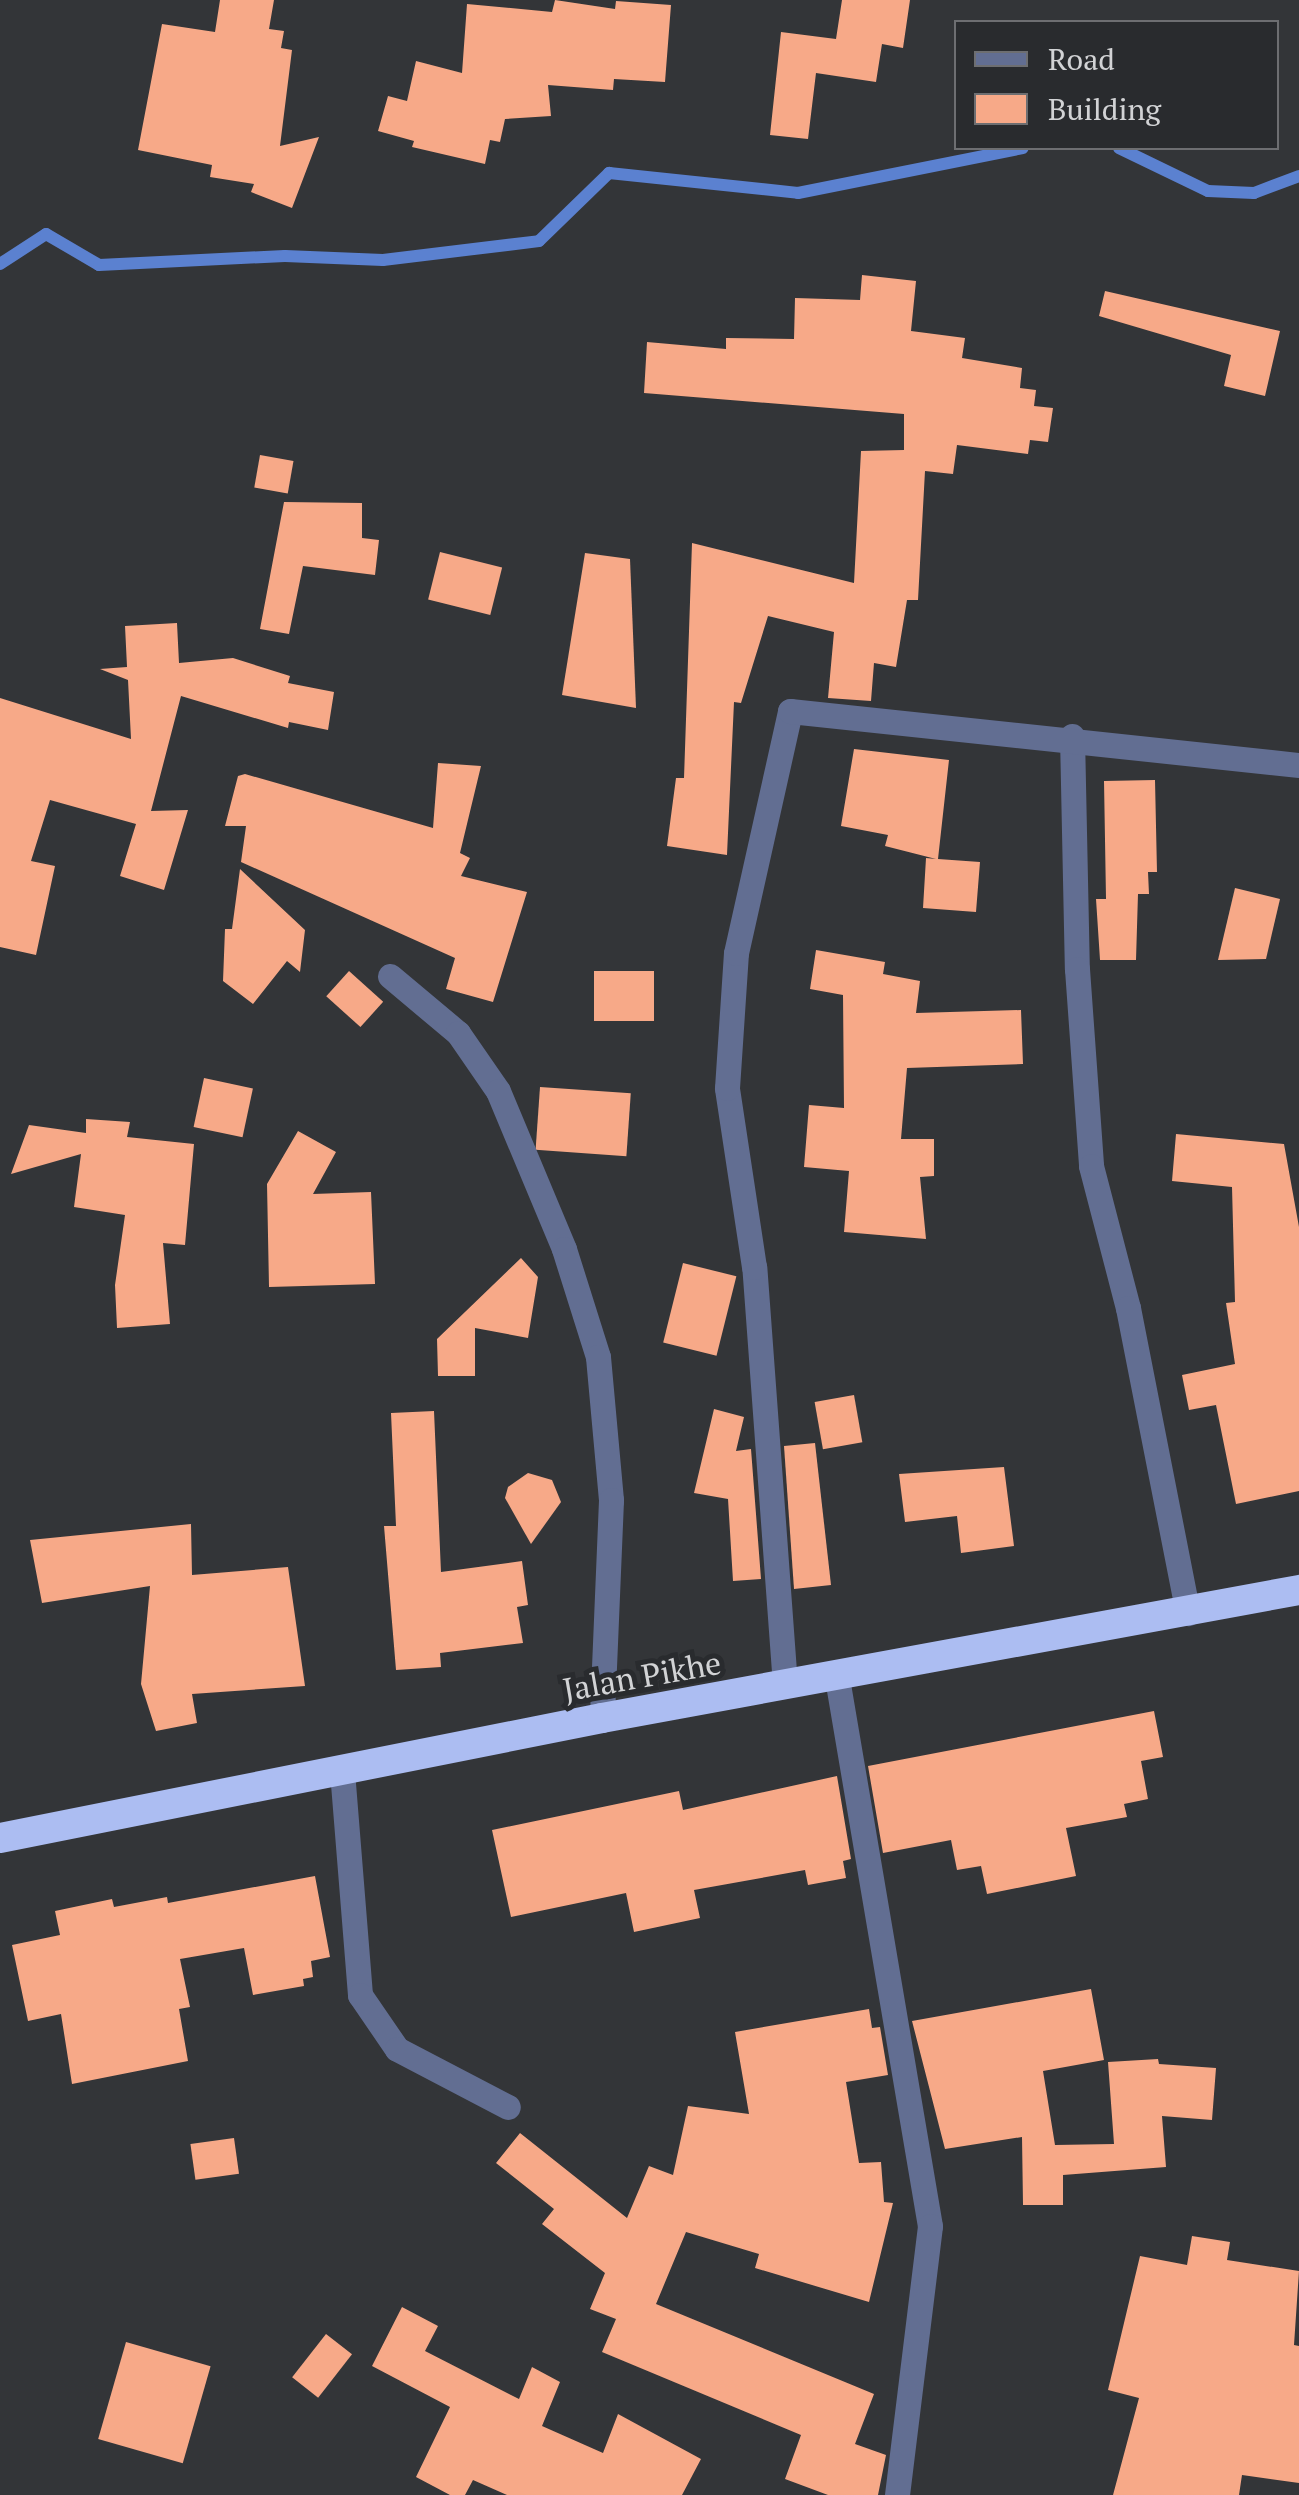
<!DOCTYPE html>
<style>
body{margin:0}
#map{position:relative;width:1299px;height:2495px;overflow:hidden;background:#333538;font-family:"PT Serif",serif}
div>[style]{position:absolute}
.stream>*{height:12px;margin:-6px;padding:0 6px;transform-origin:6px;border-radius:6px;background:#5b81d0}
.building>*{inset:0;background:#f7a988;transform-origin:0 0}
.minor>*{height:25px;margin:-12.5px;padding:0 12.5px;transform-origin:12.5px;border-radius:12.5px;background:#626e92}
.highway>*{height:30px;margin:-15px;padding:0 15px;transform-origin:15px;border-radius:15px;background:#acbdf2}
span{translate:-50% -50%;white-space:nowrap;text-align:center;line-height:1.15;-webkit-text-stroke:10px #292b2e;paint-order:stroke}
.street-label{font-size:32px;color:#d2d3d5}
.legend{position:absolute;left:954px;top:20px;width:325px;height:130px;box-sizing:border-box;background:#292b2e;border:2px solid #6d6e71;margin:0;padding:12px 18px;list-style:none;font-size:30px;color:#d2d3d5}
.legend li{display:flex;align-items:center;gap:20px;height:50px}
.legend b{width:50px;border:2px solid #6d6e71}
</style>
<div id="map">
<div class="stream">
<div style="left:1119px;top:148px;width:99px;rotate:25.8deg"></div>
<div style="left:1208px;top:191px;width:46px;rotate:2.5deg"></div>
<div style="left:1254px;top:193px;width:48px;rotate:-20.7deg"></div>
<div style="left:0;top:264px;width:55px;rotate:-33.1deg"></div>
<div style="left:46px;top:234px;width:61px;rotate:30.3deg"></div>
<div style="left:99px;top:265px;width:186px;rotate:-2.8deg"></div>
<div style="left:285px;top:256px;width:98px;rotate:2.3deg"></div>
<div style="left:383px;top:260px;width:157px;rotate:-6.9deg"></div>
<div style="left:539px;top:241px;width:98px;rotate:-44.2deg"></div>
<div style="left:609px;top:173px;width:190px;rotate:6deg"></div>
<div style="left:798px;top:193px;width:229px;rotate:-11.3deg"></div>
</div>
<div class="building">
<div style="clip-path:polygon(220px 0,274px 0,269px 29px,284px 31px,281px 48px,292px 50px,280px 146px,319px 137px,292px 208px,251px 192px,254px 184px,210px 177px,212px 165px,138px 150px,162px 24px,215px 32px)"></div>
<div style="clip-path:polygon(555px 0,615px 9px,616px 1px,671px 5px,665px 82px,614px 79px,613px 90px,548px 85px,551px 116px,505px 119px,500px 142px,490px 140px,485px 164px,412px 147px,414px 141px,378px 131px,388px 96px,407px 101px,416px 61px,462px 73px,467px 4px,552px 12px)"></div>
<div style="clip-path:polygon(842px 0,910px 0,903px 48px,882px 44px,876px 82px,816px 73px,808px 139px,770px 135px,781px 32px,836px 39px)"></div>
<div style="clip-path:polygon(862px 275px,916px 281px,911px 331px,965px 338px,962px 358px,1022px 368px,1020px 388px,1036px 390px,1034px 406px,1053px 408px,1048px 442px,1030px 440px,1028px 454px,957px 445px,953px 474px,925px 471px,918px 600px,907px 600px,896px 667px,874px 663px,871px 701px,828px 698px,834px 632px,768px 616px,741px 703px,734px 702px,727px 855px,667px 846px,676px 778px,684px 778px,692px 543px,854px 583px,861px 451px,904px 450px,904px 414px,644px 393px,647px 342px,726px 349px,726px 338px,794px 339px,795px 298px,860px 300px)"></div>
<div style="clip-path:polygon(1105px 291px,1280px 331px,1265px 396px,1224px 386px,1231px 355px,1099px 316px)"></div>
<div style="left:260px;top:455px;width:34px;height:33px;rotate:10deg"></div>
<div style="clip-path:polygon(284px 502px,362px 503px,362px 538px,379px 540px,375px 575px,303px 566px,289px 634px,260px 629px)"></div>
<div style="left:440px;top:552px;width:64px;height:49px;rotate:14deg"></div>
<div style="clip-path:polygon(585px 553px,630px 559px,636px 708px,562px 695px)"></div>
<div style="clip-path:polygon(177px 623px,179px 663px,233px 658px,290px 676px,288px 683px,334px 692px,328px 730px,289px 722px,288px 728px,181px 696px,151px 811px,188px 810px,164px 890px,120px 876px,136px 824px,50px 800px,31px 861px,55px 866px,36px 955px,0 947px,0 698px,131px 739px,128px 680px,100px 669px,127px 667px,125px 626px)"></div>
<div style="clip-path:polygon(854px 749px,949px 760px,938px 859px,980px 862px,976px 912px,923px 908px,926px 858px,936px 859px,885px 846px,888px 835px,841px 826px)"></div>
<div style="clip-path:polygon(438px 763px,481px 766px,460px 853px,470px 858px,461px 876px,527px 892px,493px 1002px,446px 989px,455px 958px,241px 862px,246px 826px,225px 826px,238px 776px,245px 774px,433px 828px)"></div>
<div style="clip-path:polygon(1155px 780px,1157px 872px,1148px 872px,1149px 894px,1138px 894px,1136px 960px,1100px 960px,1096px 899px,1106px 899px,1104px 781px)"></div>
<div style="clip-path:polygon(240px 869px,305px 930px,300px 972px,287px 961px,253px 1004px,223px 981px,225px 929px,232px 929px)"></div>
<div style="clip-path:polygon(1235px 888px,1280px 899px,1266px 959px,1218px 960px)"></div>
<div style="clip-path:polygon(816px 950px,885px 962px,883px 974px,920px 981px,916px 1013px,1021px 1010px,1023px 1064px,907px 1068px,901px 1139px,934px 1139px,934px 1176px,920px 1177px,926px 1239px,844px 1232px,849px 1171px,804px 1167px,809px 1105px,844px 1108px,843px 995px,810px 989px)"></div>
<div style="left:349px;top:971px;width:46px;height:34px;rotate:42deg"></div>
<div style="left:594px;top:971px;width:60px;height:50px"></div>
<div style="left:204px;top:1078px;width:50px;height:50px;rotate:12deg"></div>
<div style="left:540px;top:1087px;width:91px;height:63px;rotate:4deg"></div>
<div style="clip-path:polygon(86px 1119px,130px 1122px,127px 1137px,194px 1144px,185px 1245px,163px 1243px,170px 1324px,117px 1328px,115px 1285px,125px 1215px,74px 1207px,81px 1154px,11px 1174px,29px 1125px,86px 1133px)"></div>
<div style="clip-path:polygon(298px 1131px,336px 1152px,313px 1194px,371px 1192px,375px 1284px,269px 1287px,267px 1184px)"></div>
<div style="clip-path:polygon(1176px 1134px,1284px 1144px,1299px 1227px,1299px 1491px,1236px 1504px,1216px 1405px,1189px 1410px,1182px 1375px,1235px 1364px,1226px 1303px,1235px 1302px,1232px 1187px,1172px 1181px)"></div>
<div style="clip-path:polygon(521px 1258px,538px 1277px,528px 1338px,475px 1328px,475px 1376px,438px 1376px,437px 1339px)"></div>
<div style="left:683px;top:1263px;width:55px;height:82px;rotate:14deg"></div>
<div style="left:854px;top:1395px;width:48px;height:40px;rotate:80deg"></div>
<div style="clip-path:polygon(714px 1409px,744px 1417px,736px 1451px,751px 1449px,761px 1579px,733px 1581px,728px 1499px,694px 1493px)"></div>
<div style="clip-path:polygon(434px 1411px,441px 1572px,522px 1561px,528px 1605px,517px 1607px,523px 1643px,440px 1653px,441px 1667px,396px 1670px,384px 1526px,396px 1526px,391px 1413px)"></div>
<div style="clip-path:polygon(815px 1443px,831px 1585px,794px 1589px,784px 1446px)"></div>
<div style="clip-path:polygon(1004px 1467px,1014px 1546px,961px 1553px,957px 1516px,905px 1522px,899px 1474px)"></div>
<div style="clip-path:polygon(528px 1473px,552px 1480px,561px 1502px,531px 1544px,505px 1498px,508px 1487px)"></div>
<div style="clip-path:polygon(191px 1524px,192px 1575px,288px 1567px,305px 1686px,192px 1694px,197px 1723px,156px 1731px,141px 1684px,150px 1586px,42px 1603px,30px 1540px)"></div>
<div style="clip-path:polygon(1154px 1711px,1163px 1757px,1141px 1761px,1148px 1799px,1124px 1804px,1127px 1817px,1066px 1828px,1076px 1876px,987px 1894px,981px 1866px,957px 1870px,951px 1840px,883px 1853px,868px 1766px)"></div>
<div style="clip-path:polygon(837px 1776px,851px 1859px,843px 1861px,846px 1878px,808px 1885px,805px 1870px,694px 1890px,700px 1918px,634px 1932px,626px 1893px,511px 1917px,492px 1830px,679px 1791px,683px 1810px)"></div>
<div style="clip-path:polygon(315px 1876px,330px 1957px,311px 1961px,313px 1977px,303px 1979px,304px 1986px,253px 1995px,244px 1948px,180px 1959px,190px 2007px,179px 2009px,188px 2061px,72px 2084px,61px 2014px,28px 2021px,12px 1945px,60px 1935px,55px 1911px,112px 1899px,114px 1907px,167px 1897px,168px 1903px)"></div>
<div style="clip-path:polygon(1091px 1989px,1104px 2060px,1043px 2071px,1055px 2145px,1114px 2144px,1108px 2062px,1158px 2059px,1159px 2064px,1216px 2068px,1212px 2120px,1162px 2116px,1166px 2167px,1063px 2175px,1063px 2205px,1023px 2205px,1022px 2137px,945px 2149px,912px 2021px)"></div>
<div style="clip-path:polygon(869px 2009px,872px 2028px,880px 2027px,888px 2075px,846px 2082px,859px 2163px,881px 2162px,884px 2202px,893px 2203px,869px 2302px,755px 2268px,759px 2254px,686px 2232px,656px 2304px,874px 2394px,855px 2444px,886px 2455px,878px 2495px,828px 2495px,785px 2479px,801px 2435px,602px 2352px,616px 2319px,590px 2309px,605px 2273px,542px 2224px,554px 2209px,496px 2163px,520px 2133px,627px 2218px,649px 2166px,673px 2175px,688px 2106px,749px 2114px,735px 2032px)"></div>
<div style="left:234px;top:2138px;width:36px;height:44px;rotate:82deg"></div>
<div style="clip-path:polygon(1192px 2236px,1230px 2242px,1227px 2260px,1299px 2271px,1294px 2345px,1299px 2346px,1299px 2483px,1242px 2475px,1239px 2495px,1113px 2495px,1139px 2398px,1108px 2390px,1140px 2256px,1187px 2265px)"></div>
<div style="clip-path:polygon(402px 2307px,438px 2326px,425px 2351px,519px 2399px,532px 2367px,560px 2382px,542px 2426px,603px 2453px,618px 2414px,701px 2459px,682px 2495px,507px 2495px,473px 2480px,465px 2495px,450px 2495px,416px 2477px,450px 2407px,372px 2366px)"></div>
<div style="left:326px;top:2334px;width:33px;height:55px;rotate:38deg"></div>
<div style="left:126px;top:2342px;width:88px;height:101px;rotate:16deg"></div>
</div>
<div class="minor">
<div style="left:1072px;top:736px;width:233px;rotate:88.8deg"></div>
<div style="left:1077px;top:969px;width:197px;rotate:85.9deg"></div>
<div style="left:1091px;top:1166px;width:147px;rotate:75.4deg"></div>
<div style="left:1128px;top:1308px;width:311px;rotate:78.9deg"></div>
<div style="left:390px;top:976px;width:89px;rotate:40deg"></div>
<div style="left:458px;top:1033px;width:70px;rotate:55.4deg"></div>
<div style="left:498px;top:1091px;width:171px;rotate:67.3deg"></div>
<div style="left:564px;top:1249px;width:113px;rotate:72.5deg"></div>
<div style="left:598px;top:1357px;width:144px;rotate:84.8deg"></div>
<div style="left:611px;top:1500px;width:218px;rotate:92.4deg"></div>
<div style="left:837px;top:1678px;width:556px;rotate:80.37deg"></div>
<div style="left:930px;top:2226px;width:271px;rotate:97deg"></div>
<div style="left:785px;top:1685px;width:419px;rotate:-94.2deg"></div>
<div style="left:754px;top:1267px;width:181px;rotate:-98.6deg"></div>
<div style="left:727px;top:1088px;width:135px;rotate:-86.2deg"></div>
<div style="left:736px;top:953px;width:248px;rotate:-77.4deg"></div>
<div style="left:790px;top:711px;width:512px;rotate:6.06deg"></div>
<div style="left:342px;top:1771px;width:225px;rotate:85.4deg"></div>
<div style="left:360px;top:1995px;width:65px;rotate:55.6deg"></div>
<div style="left:397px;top:2049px;width:125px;rotate:27.6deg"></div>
</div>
<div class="highway">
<div style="left:0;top:1838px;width:614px;rotate:-11.27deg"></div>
<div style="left:602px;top:1718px;width:709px;rotate:-10.41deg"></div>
</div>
<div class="street-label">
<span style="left:642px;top:1676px;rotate:-10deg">Jalan Pikhe</span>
</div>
<ul class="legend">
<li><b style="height:12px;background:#626e92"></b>Road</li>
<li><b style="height:28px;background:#f7a988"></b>Building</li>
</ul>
</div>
